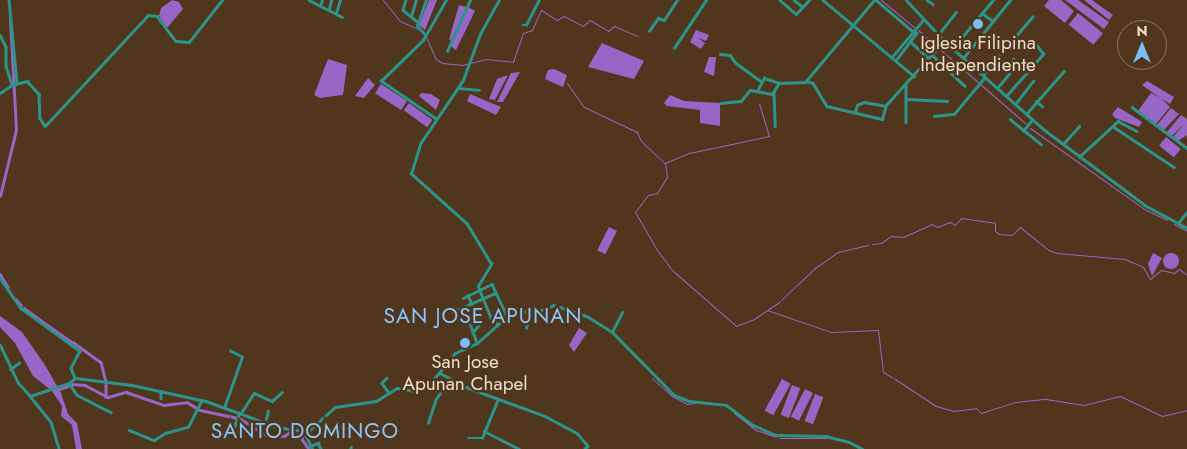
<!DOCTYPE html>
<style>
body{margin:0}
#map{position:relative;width:1187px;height:449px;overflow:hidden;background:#4f361c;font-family:Jost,sans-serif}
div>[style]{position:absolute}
.water>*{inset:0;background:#9866c7;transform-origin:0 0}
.round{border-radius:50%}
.stream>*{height:1px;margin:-0.5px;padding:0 0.5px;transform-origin:0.5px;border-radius:0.5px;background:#9866c7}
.canal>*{height:2.5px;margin:-1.25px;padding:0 1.25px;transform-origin:1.25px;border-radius:1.25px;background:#9866c7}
.minor>*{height:2.5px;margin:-1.25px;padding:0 1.25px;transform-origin:1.25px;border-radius:1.25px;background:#2c958b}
.tertiary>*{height:3px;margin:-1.5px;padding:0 1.5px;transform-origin:1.5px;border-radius:1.5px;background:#2c958b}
.dots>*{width:14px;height:14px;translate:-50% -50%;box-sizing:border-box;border:2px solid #4f361c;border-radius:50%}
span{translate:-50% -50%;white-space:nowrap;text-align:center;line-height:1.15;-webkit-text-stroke:5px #4f361c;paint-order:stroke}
.poi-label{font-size:19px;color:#ecdccd}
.quarter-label{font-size:21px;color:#88c6fc;letter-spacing:1px}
.north{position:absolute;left:1117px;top:20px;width:50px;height:50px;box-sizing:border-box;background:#4f361c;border:1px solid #8e7863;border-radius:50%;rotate:0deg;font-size:14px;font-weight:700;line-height:20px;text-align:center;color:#ecdccd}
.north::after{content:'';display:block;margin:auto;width:18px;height:22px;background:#7bbef8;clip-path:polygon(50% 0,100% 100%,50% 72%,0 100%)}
</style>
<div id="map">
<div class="water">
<div style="clip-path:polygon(172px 0,179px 2px,183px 9px,167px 28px,159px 16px,161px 8px)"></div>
<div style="clip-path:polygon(429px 0,437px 0,425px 30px,419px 25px)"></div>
<div style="clip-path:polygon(1049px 0,1061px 0,1074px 11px,1065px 23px,1044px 6px)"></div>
<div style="clip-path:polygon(1065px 0,1078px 0,1109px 22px,1104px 29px)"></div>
<div style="clip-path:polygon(1084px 0,1092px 0,1113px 15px,1109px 20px)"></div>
<div style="left:459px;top:5px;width:7px;height:36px;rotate:16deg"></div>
<div style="clip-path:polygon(468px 7px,475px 11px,456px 50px,450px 46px)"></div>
<div style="left:1078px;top:13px;width:32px;height:15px;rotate:39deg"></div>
<div style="clip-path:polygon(696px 30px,709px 35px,706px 41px,698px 38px,705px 43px,701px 49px,690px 42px)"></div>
<div style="clip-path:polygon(602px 43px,644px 61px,634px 79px,588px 67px)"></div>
<div style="clip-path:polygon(709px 57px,716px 57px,714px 76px,704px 72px)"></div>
<div style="clip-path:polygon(328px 59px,347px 65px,343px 95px,320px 98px,314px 95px)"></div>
<div style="clip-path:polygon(554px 69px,567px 75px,563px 87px,545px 79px,548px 70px)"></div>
<div style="clip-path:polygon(520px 72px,503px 102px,497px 102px,511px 73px)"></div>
<div style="clip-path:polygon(508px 75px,495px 100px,489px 99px,497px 79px)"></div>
<div style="clip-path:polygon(368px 78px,375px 85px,364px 98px,355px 96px)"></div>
<div style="clip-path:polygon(1147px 81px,1174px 97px,1170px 104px,1162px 99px,1170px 107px,1156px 124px,1138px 111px,1151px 93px,1160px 98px,1142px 85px)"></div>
<div style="left:381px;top:84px;width:31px;height:11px;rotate:33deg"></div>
<div style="clip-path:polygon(421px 93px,431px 94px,440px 100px,436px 110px,419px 96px)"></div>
<div style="clip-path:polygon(470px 94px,501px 107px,496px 115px,467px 101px)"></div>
<div style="clip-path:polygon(670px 95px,684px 101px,720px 103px,720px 126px,700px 123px,700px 110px,667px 106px,664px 103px)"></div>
<div style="left:409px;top:103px;width:29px;height:9px;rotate:36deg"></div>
<div style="clip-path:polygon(1118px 107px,1142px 122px,1139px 127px,1115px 118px,1112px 114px)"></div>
<div style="clip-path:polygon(1171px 108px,1179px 114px,1164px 130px,1157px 125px)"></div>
<div style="clip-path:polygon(1181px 115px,1187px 119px,1187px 135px,1178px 141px,1173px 137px,1185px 123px,1172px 136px,1167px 132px)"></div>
<div style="left:1166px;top:137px;width:19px;height:11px;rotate:39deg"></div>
<div style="left:609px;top:227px;width:9px;height:26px;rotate:27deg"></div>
<div style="clip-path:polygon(1153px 253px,1162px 258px,1152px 276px,1148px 264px)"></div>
<div class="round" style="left:1163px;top:253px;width:16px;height:16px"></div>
<div style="clip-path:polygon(0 316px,22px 332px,45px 365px,61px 393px,68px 414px,77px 423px,82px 449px,76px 449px,72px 425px,61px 416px,62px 406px,52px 391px,33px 376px,15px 343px,0 327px)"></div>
<div style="clip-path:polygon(579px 328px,587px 333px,574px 352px,569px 345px)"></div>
<div style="left:782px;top:379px;width:10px;height:36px;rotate:29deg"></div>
<div style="left:792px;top:385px;width:9px;height:32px;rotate:21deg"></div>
<div style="left:805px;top:389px;width:9px;height:31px;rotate:27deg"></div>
<div style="left:815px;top:394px;width:9px;height:29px;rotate:21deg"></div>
</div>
<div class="stream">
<div style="left:383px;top:0;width:27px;rotate:51deg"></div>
<div style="left:400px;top:21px;width:20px;rotate:24deg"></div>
<div style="left:881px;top:0;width:44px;rotate:39.5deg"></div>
<div style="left:918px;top:30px;width:143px;rotate:41deg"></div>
<div style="left:426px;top:37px;width:24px;rotate:66deg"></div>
<div style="left:436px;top:59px;width:7px;rotate:34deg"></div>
<div style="left:442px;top:63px;width:20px;rotate:6deg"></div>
<div style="left:462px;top:65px;width:25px;rotate:-14deg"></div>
<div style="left:486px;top:59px;width:27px;rotate:6deg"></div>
<div style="left:513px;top:62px;width:31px;rotate:-71deg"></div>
<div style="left:523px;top:33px;width:9px;rotate:-18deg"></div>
<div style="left:532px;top:30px;width:22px;rotate:-66deg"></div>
<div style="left:541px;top:10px;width:19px;rotate:32deg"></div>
<div style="left:557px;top:20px;width:8px;rotate:-30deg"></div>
<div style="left:564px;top:16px;width:21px;rotate:28deg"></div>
<div style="left:583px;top:26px;width:9px;rotate:-41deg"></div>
<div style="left:590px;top:20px;width:21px;rotate:31deg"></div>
<div style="left:608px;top:31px;width:8px;rotate:-40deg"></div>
<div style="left:614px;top:26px;width:26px;rotate:23deg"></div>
<div style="left:567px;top:83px;width:29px;rotate:55deg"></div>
<div style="left:584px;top:107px;width:59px;rotate:25.3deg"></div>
<div style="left:637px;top:132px;width:10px;rotate:66deg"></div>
<div style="left:641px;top:141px;width:33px;rotate:43deg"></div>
<div style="left:665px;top:163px;width:26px;rotate:-23deg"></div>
<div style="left:689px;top:153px;width:82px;rotate:-12deg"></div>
<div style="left:769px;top:136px;width:34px;rotate:-107deg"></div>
<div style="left:1030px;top:128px;width:142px;rotate:35.3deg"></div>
<div style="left:1146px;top:210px;width:23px;rotate:25deg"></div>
<div style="left:665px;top:163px;width:14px;rotate:82deg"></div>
<div style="left:667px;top:177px;width:19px;rotate:122deg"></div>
<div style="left:657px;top:193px;width:9px;rotate:167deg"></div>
<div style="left:648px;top:195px;width:21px;rotate:127deg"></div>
<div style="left:635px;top:212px;width:44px;rotate:59.9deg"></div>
<div style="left:657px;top:250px;width:26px;rotate:53deg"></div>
<div style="left:673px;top:271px;width:84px;rotate:41.1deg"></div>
<div style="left:736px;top:326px;width:19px;rotate:-21deg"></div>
<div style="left:754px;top:319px;width:30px;rotate:-34deg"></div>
<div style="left:779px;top:302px;width:50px;rotate:-43.4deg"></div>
<div style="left:815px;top:268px;width:28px;rotate:-35deg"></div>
<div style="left:838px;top:252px;width:31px;rotate:-13deg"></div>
<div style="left:1174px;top:224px;width:15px;rotate:28deg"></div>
<div style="left:872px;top:244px;width:9px;rotate:-6deg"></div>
<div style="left:881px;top:243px;width:12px;rotate:-35deg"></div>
<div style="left:891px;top:236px;width:12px;rotate:5deg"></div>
<div style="left:903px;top:237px;width:32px;rotate:-24deg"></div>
<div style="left:932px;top:224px;width:6px;rotate:31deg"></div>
<div style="left:937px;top:227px;width:14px;rotate:-21deg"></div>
<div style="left:950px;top:222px;width:6px;rotate:31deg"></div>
<div style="left:955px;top:225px;width:9px;rotate:-49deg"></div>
<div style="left:961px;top:218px;width:34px;rotate:8deg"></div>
<div style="left:995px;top:223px;width:8px;rotate:90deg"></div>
<div style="left:995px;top:231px;width:5px;rotate:37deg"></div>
<div style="left:999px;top:234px;width:13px;rotate:4deg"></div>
<div style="left:1012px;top:235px;width:11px;rotate:-45deg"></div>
<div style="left:1020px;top:227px;width:36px;rotate:39deg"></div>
<div style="left:1048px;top:250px;width:9px;rotate:18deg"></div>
<div style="left:1057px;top:253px;width:68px;rotate:5deg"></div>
<div style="left:1125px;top:259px;width:20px;rotate:24deg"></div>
<div style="left:1143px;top:267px;width:14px;rotate:60deg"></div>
<div style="left:1150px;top:279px;width:14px;rotate:-39deg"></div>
<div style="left:1161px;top:270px;width:13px;rotate:13deg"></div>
<div style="left:1174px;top:273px;width:6px;rotate:-39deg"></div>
<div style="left:1179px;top:269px;width:10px;rotate:37deg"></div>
<div style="left:767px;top:310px;width:68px;rotate:19deg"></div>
<div style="left:831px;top:332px;width:47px;rotate:-2.4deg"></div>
<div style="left:878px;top:330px;width:42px;rotate:83.2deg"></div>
<div style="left:883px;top:372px;width:12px;rotate:31deg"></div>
<div style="left:652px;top:378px;width:27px;rotate:42deg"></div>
<div style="left:672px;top:396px;width:17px;rotate:28deg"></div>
<div style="left:687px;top:404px;width:8px;rotate:-7deg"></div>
<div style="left:895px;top:379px;width:49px;rotate:33.4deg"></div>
<div style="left:936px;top:406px;width:18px;rotate:16deg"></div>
<div style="left:953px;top:411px;width:23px;rotate:-7deg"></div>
<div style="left:976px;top:408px;width:7px;rotate:45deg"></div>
<div style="left:981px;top:413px;width:36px;rotate:-18deg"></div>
<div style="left:1015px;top:402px;width:31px;rotate:-6deg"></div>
<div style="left:1046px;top:399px;width:38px;rotate:9deg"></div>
<div style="left:1084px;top:405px;width:37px;rotate:-14deg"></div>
<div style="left:1120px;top:396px;width:47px;rotate:25.5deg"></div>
<div style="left:1162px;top:416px;width:26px;rotate:-13deg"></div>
<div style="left:734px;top:413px;width:28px;rotate:38deg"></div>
<div style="left:756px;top:430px;width:21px;rotate:19deg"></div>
<div style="left:779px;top:438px;width:49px"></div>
</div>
<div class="canal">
<div style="left:0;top:196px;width:68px;rotate:-76.4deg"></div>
<div style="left:16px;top:130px;width:111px;rotate:-93.1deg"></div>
<div style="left:0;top:274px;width:15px;rotate:58deg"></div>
<div style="left:16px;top:299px;width:8px;rotate:50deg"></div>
<div style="left:24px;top:308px;width:17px;rotate:36deg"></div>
<div style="left:39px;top:319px;width:39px;rotate:35deg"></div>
<div style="left:73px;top:342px;width:34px;rotate:36deg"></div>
<div style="left:101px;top:362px;width:21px;rotate:76deg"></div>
<div style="left:72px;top:384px;width:13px;rotate:4deg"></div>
<div style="left:85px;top:385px;width:26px;rotate:28deg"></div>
<div style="left:108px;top:397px;width:19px;rotate:-16deg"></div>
<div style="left:126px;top:392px;width:40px;rotate:18.9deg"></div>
<div style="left:164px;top:405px;width:23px;rotate:-7deg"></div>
<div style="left:187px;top:402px;width:13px;rotate:32deg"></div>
<div style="left:106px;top:385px;width:12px;rotate:90deg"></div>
<div style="left:56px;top:390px;width:13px;rotate:-18deg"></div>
<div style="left:200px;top:410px;width:38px;rotate:12deg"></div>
<div style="left:239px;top:418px;width:32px;rotate:32deg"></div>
<div style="left:266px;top:435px;width:18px;rotate:3deg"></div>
<div style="left:284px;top:436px;width:11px;rotate:-34deg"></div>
<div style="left:304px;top:434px;width:5px;rotate:112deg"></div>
<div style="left:302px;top:439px;width:12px;rotate:55deg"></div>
</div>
<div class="minor">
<div style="left:9px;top:0;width:82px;rotate:84.4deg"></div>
<div style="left:309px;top:0;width:37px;rotate:27deg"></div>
<div style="left:406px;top:0;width:10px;rotate:107deg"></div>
<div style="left:403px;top:10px;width:19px;rotate:39deg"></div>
<div style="left:780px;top:0;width:21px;rotate:41deg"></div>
<div style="left:796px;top:14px;width:19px;rotate:-47deg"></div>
<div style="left:794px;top:0;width:11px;rotate:38deg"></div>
<div style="left:823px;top:0;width:119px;rotate:39.9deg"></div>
<div style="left:876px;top:0;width:52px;rotate:40.4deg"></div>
<div style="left:927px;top:0;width:7px;rotate:34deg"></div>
<div style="left:320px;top:6px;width:6px;rotate:-72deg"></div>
<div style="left:329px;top:9px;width:9px;rotate:-77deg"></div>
<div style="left:336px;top:13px;width:14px;rotate:-73deg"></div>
<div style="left:982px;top:13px;width:14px;rotate:36deg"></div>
<div style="left:411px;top:16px;width:17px;rotate:-73deg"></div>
<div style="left:523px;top:25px;width:3px"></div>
<div style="left:526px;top:25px;width:28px;rotate:-63deg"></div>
<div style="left:649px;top:31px;width:16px;rotate:-55deg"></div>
<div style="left:658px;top:18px;width:6px;rotate:18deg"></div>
<div style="left:664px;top:20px;width:24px;rotate:-57deg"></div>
<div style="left:0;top:35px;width:13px;rotate:63deg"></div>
<div style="left:6px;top:47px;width:19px;rotate:90deg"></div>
<div style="left:6px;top:66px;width:20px;rotate:72deg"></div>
<div style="left:425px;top:35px;width:12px;rotate:-132deg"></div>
<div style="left:417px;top:26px;width:28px;rotate:-71deg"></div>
<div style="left:938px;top:35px;width:29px;rotate:-52deg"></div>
<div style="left:911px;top:42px;width:23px;rotate:43deg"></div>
<div style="left:674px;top:48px;width:58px;rotate:-56.3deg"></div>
<div style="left:952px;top:49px;width:64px;rotate:-50.1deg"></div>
<div style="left:447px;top:51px;width:56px;rotate:-65.7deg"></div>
<div style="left:720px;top:54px;width:10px;rotate:6deg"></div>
<div style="left:730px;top:55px;width:10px;rotate:53deg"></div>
<div style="left:736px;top:63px;width:31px;rotate:36deg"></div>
<div style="left:932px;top:55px;width:45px;rotate:43.2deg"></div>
<div style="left:892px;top:57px;width:48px;rotate:-50deg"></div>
<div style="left:964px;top:57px;width:73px;rotate:-51.1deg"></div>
<div style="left:896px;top:60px;width:34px;rotate:-53deg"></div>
<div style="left:984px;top:74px;width:75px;rotate:-49.9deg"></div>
<div style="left:806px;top:81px;width:7px;rotate:16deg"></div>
<div style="left:813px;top:83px;width:27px;rotate:59deg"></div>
<div style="left:827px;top:106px;width:57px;rotate:13.3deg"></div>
<div style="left:882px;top:119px;width:15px;rotate:-74deg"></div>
<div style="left:886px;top:105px;width:86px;rotate:-47.8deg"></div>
<div style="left:906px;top:86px;width:36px;rotate:90deg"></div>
<div style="left:998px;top:87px;width:30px;rotate:-50deg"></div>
<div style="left:1017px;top:64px;width:6px;rotate:-129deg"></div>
<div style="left:458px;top:88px;width:21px;rotate:5deg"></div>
<div style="left:757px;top:91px;width:15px;rotate:-62deg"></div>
<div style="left:764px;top:78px;width:17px;rotate:17deg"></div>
<div style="left:780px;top:83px;width:25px;rotate:-2deg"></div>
<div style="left:805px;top:82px;width:107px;rotate:-49.9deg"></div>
<div style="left:774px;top:92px;width:34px;rotate:88deg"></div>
<div style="left:0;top:93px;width:14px;rotate:-34deg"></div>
<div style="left:12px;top:85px;width:16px;rotate:-15deg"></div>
<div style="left:27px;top:81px;width:18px;rotate:47deg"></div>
<div style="left:39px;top:94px;width:24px;rotate:88deg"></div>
<div style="left:40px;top:118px;width:9px;rotate:58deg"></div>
<div style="left:45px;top:126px;width:151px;rotate:-47.1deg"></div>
<div style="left:148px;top:15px;width:9px;rotate:6deg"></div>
<div style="left:157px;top:16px;width:31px;rotate:53deg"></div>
<div style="left:176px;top:41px;width:13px;rotate:4deg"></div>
<div style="left:189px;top:42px;width:53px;rotate:-51.8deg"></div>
<div style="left:1007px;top:95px;width:55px;rotate:-48.7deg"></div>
<div style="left:1043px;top:54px;width:15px;rotate:-127deg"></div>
<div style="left:907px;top:99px;width:40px;rotate:2.9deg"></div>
<div style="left:1036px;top:101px;width:8px;rotate:40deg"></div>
<div style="left:721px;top:103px;width:20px;rotate:-6deg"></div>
<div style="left:741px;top:101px;width:14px;rotate:-51deg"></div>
<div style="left:750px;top:90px;width:22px;rotate:10deg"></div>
<div style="left:772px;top:94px;width:13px;rotate:-58deg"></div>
<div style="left:1016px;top:103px;width:28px;rotate:-52deg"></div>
<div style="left:1132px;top:107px;width:69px;rotate:36.7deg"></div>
<div style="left:855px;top:112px;width:7px;rotate:-74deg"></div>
<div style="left:857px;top:105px;width:8px;rotate:-23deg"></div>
<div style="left:864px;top:102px;width:22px;rotate:10deg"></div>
<div style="left:1026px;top:114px;width:57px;rotate:-48.5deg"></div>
<div style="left:934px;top:116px;width:20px;rotate:-6deg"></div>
<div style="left:954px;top:114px;width:48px;rotate:-50deg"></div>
<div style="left:436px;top:119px;width:67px;rotate:-145.4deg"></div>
<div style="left:381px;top:81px;width:59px;rotate:-44.3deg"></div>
<div style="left:423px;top:40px;width:46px;rotate:-60.1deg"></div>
<div style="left:1010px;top:119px;width:40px;rotate:39deg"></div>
<div style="left:1114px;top:127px;width:72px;rotate:33.7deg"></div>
<div style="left:1023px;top:131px;width:14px;rotate:-51deg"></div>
<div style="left:1063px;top:144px;width:24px;rotate:-48deg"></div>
<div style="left:1079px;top:157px;width:53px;rotate:-42.7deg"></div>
<div style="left:1118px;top:121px;width:21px;rotate:28deg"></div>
<div style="left:1178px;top:223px;width:14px;rotate:-51deg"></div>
<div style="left:0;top:278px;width:37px;rotate:55deg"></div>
<div style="left:21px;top:308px;width:73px;rotate:36.1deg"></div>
<div style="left:80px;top:351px;width:19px;rotate:118deg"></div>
<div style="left:71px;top:368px;width:11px;rotate:68deg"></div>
<div style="left:468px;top:295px;width:31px;rotate:68deg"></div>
<div style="left:480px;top:324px;width:11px;rotate:128deg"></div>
<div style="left:463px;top:298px;width:32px;rotate:-26deg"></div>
<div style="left:492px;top:284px;width:35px;rotate:65deg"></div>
<div style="left:464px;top:307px;width:38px;rotate:70deg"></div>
<div style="left:452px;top:312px;width:47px;rotate:-23.8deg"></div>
<div style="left:497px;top:324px;width:8px;rotate:-140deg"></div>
<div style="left:491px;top:319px;width:35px;rotate:-112deg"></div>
<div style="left:478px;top:286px;width:26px;rotate:-59deg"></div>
<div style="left:491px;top:264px;width:47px;rotate:-121deg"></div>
<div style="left:467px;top:224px;width:75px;rotate:-138.2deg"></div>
<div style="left:411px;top:174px;width:31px;rotate:-73deg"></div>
<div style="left:420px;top:144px;width:77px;rotate:-56.1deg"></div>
<div style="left:463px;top:80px;width:49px;rotate:-69.7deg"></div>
<div style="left:480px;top:34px;width:39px;rotate:-61deg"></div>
<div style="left:526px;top:328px;width:18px;rotate:-74deg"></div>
<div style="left:612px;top:332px;width:22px;rotate:-63deg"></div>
<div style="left:10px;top:369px;width:11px;rotate:-34deg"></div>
<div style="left:440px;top:373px;width:30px;rotate:28deg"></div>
<div style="left:466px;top:387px;width:84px;rotate:20.2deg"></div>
<div style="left:545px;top:416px;width:36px;rotate:28deg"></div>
<div style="left:577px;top:433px;width:17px;rotate:50deg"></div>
<div style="left:588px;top:446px;width:4px;rotate:135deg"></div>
<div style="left:75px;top:378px;width:57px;rotate:7deg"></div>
<div style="left:132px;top:385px;width:76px;rotate:12.2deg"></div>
<div style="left:206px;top:401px;width:76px;rotate:20.1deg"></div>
<div style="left:277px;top:427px;width:30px;rotate:9deg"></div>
<div style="left:387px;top:378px;width:7px;rotate:135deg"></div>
<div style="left:382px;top:383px;width:12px;rotate:55deg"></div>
<div style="left:69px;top:383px;width:14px;rotate:56deg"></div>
<div style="left:77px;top:395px;width:38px;rotate:27deg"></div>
<div style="left:161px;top:391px;width:7px;rotate:90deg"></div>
<div style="left:30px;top:396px;width:33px;rotate:51deg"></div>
<div style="left:51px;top:422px;width:28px;rotate:73deg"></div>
<div style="left:30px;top:396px;width:41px;rotate:-18.4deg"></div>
<div style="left:69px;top:383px;width:8px;rotate:-40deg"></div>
<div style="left:224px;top:408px;width:54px;rotate:-70.6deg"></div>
<div style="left:242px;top:357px;width:13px;rotate:-153deg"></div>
<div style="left:241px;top:413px;width:24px;rotate:-57deg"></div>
<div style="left:254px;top:393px;width:20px;rotate:24deg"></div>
<div style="left:272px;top:401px;width:13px;rotate:-42deg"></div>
<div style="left:265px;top:423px;width:12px;rotate:-76deg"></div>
<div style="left:428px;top:423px;width:25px;rotate:-72deg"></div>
<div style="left:436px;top:399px;width:24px;rotate:-57deg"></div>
<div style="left:229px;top:429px;width:4px;rotate:14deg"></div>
<div style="left:233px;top:430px;width:18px;rotate:-71deg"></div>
<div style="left:129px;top:430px;width:27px;rotate:22deg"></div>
<div style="left:154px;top:440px;width:13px;rotate:-32deg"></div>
<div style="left:165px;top:433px;width:24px;rotate:-15deg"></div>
<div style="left:188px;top:427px;width:30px;rotate:-63deg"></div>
<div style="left:484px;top:431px;width:39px;rotate:27deg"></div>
<div style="left:468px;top:438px;width:14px"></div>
<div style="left:482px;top:438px;width:42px;rotate:-67.7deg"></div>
<div style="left:310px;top:446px;width:9px;rotate:-21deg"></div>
<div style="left:318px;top:443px;width:7px;rotate:63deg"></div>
<div style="left:350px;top:449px;width:2px;rotate:-63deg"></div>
</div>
<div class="tertiary">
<div style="left:906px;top:0;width:56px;rotate:47.2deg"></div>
<div style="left:944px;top:41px;width:132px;rotate:41.6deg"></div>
<div style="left:1043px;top:129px;width:129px;rotate:36.8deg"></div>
<div style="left:1146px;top:206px;width:47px;rotate:28.2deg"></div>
<div style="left:0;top:345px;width:42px;rotate:64.7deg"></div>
<div style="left:18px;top:383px;width:18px;rotate:47deg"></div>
<div style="left:312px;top:449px;width:17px;rotate:-115deg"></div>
<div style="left:305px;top:434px;width:40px;rotate:-42deg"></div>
<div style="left:335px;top:407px;width:41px;rotate:-8.3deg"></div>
<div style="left:376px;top:401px;width:25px;rotate:-32deg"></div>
<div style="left:397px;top:388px;width:17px;rotate:10deg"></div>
<div style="left:414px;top:391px;width:22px;rotate:-30deg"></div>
<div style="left:433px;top:380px;width:35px;rotate:-51deg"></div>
<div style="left:455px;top:353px;width:24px;rotate:-24deg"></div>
<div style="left:477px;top:343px;width:47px;rotate:-41.5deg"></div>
<div style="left:512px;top:312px;width:27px;rotate:-2deg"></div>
<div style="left:539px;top:311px;width:16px;rotate:-22deg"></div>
<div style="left:554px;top:305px;width:36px;rotate:19deg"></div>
<div style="left:588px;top:317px;width:28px;rotate:32deg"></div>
<div style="left:612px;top:332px;width:88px;rotate:45.5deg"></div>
<div style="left:674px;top:395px;width:16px;rotate:22deg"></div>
<div style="left:689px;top:401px;width:37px;rotate:6deg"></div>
<div style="left:726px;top:405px;width:34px;rotate:37deg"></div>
<div style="left:753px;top:425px;width:24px;rotate:24deg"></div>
<div style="left:775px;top:435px;width:50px;rotate:1.1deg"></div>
<div style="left:825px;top:436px;width:25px;rotate:14deg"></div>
<div style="left:849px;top:442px;width:15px;rotate:28deg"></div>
</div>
<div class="dots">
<div style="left:978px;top:24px;background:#7bbef8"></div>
<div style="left:465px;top:343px;background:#7bbef8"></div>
</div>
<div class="poi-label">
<span style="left:978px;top:54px">Iglesia Filipina<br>Independiente</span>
<span style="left:465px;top:373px">San Jose<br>Apunan Chapel</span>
</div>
<div class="quarter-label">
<span style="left:483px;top:316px">SAN JOSE APUNAN</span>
<span style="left:305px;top:431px">SANTO DOMINGO</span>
</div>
<div class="north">N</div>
</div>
